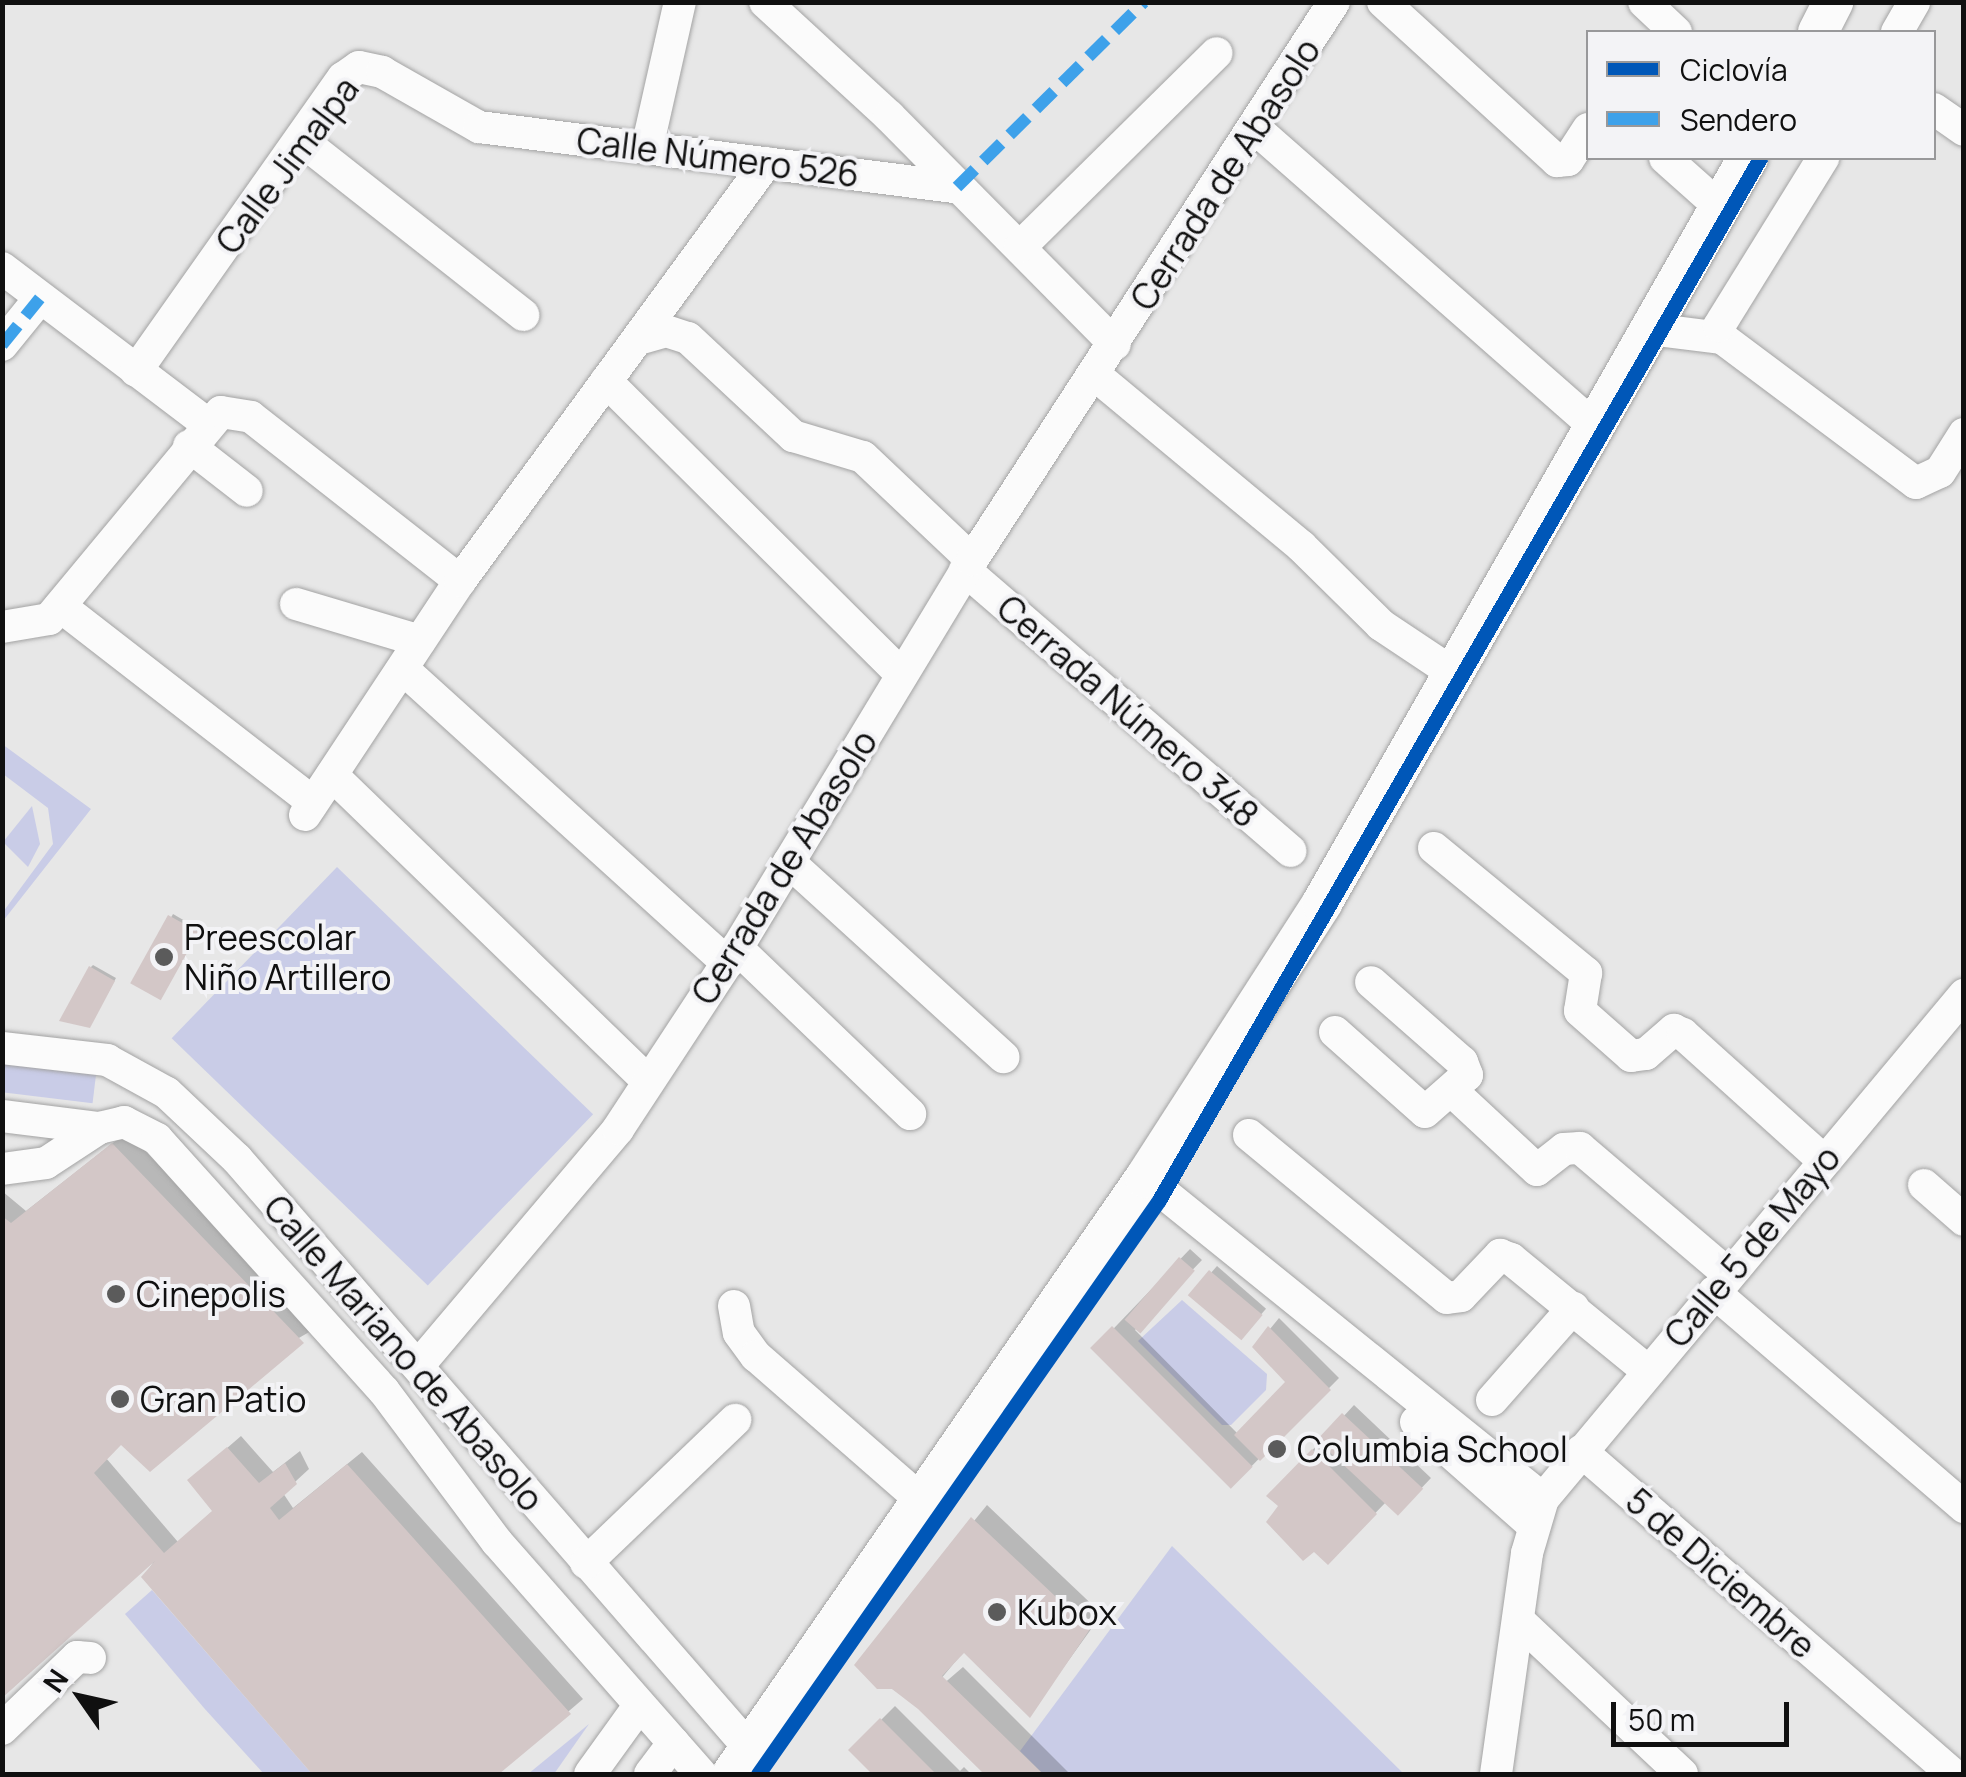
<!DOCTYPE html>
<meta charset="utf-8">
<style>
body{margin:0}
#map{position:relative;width:1966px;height:1777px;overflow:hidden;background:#e7e7e7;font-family:Manrope,sans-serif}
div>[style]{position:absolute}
.green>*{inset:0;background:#c9cce7;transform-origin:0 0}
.shadow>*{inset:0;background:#0003;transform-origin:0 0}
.building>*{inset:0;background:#d3c7c7;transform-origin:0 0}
.roads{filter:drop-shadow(0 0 2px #a3a3a3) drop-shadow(0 0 2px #a3a3a3)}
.minor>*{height:32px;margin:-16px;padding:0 16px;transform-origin:16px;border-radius:16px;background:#fbfbfb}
.major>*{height:40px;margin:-20px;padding:0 20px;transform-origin:20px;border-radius:20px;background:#fbfbfb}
.quiet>*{height:12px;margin-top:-6px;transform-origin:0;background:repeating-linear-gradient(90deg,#3da1ea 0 25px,transparent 0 37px)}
.cycleway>*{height:15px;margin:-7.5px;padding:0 7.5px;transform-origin:7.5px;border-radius:7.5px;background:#0057b8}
.dots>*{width:28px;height:28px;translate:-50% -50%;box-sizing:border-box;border:5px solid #f3f3f6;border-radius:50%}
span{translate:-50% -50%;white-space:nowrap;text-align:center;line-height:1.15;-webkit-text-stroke:8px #f3f3f6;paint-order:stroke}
.street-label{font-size:35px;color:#101010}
.poi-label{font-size:35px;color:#101010}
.left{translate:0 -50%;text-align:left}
.frame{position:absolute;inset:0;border:5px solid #101010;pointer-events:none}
.legend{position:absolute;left:1586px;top:30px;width:350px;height:130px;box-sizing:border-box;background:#f3f3f6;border:2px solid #98989a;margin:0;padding:12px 18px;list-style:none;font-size:30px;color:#101010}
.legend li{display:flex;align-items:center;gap:20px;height:50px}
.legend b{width:50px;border:2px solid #98989a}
.north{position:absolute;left:30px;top:1647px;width:100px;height:100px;-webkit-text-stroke:8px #f3f3f6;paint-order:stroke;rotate:304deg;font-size:28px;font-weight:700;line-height:40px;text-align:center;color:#101010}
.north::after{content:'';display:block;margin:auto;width:35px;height:45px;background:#101010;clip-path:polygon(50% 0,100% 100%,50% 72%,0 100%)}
.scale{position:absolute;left:1611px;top:1702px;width:178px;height:45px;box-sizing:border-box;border:5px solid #101010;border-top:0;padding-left:12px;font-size:30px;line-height:35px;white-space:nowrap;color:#101010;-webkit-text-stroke:8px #f3f3f6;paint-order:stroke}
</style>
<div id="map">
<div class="green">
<div style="clip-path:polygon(2px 744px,91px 809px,3px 921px,3px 912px,53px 844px,48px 808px,3px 774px)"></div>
<div style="clip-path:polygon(32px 806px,40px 844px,28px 867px,3px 842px)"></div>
<div style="left:337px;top:867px;width:356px;height:238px;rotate:44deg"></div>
<div style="left:3px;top:1053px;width:95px;height:39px;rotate:7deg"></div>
<div style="clip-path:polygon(1182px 1300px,1267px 1374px,1266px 1390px,1231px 1425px,1222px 1425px,1138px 1341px)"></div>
<div style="clip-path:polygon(1172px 1546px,1404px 1774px,1043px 1774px,1020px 1751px)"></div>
<div style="clip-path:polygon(152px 1590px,312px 1774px,264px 1774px,204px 1708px,125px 1614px)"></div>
<div style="clip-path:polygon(589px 1724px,554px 1774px,528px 1774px)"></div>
</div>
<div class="shadow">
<div style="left:173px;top:914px;width:30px;height:79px;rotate:30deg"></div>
<div style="clip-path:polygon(93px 965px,116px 978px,92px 1022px,91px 967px)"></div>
<div style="clip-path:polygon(127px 1132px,316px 1328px,121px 1442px,106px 1458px,178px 1542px,214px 1510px,190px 1480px,241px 1436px,273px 1472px,300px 1451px,309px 1469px,283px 1493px,293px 1508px,362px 1452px,583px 1699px,495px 1774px,315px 1774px,144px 1577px,154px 1561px,2px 1695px,2px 1191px,26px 1211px)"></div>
<div style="clip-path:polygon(1190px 1249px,1202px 1260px,1135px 1330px,1239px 1435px,1289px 1381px,1255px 1347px,1279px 1318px,1339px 1378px,1231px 1487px,1094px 1349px)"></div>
<div style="left:1217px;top:1266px;width:65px;height:38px;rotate:41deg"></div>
<div style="clip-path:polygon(1354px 1405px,1431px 1478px,1398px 1513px,1386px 1502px,1328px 1562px,1270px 1496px)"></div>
<div style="clip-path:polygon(987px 1505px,1102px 1614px,1030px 1714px,965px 1650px,920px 1704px,963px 1667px,1070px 1774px,987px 1774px,919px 1707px,857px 1665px)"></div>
<div style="clip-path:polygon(895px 1706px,960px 1771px,964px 1767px,971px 1774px,876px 1774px,851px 1750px)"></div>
</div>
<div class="building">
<div style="left:168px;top:915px;width:35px;height:78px;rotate:29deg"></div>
<div style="clip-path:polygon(89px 966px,115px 981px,90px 1028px,59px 1021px)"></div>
<div style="clip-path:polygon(112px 1143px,304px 1343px,150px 1472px,121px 1445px,94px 1473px,164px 1553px,212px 1511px,187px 1480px,227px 1447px,259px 1483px,285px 1463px,297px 1484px,270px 1508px,279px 1520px,347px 1464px,571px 1714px,499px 1774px,312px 1774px,141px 1577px,155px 1561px,2px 1698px,2px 1216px,11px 1223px)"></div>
<div style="left:1179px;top:1257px;width:21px;height:83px;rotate:41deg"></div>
<div style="left:1209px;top:1270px;width:70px;height:33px;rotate:40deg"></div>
<div style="left:1112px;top:1326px;width:199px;height:31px;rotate:45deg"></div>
<div style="clip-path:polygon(1268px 1326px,1331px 1390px,1260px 1461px,1234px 1435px,1285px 1382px,1252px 1347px)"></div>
<div style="left:1342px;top:1413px;width:111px;height:37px;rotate:43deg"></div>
<div style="clip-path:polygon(1312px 1449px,1377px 1514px,1328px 1565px,1314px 1552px,1303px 1561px,1266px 1522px,1278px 1506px,1266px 1496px)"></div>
<div style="clip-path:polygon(971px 1517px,1090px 1629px,1030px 1718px,964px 1653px,942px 1676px,1043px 1774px,984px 1774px,918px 1709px,892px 1689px,877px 1689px,854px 1665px)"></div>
<div style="clip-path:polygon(880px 1718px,936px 1774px,872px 1774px,848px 1750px)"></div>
</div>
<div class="roads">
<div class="minor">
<div style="left:765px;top:2px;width:168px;rotate:42.6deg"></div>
<div style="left:889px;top:116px;width:321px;rotate:45.3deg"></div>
<div style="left:1383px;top:2px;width:236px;rotate:42.4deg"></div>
<div style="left:1557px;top:161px;width:11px;rotate:-5deg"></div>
<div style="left:1568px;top:160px;width:37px;rotate:-57deg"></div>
<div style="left:1644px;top:2px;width:44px;rotate:43.2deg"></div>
<div style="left:1897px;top:32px;width:34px;rotate:-60deg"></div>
<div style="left:1934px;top:109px;width:37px;rotate:35deg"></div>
<div style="left:1257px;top:130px;width:449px;rotate:41.3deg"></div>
<div style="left:301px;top:140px;width:283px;rotate:38.2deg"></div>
<div style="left:647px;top:148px;width:150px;rotate:-77.3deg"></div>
<div style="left:1665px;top:158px;width:74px;rotate:41.7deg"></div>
<div style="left:1020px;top:247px;width:276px;rotate:-44.6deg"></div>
<div style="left:2px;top:268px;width:256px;rotate:37.2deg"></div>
<div style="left:1650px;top:329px;width:73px;rotate:7.1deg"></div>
<div style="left:1722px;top:338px;width:242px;rotate:36.8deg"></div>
<div style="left:1916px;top:483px;width:26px;rotate:-25deg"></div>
<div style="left:1940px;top:472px;width:45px;rotate:-57.7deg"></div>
<div style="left:1722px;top:338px;width:12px;rotate:-104deg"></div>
<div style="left:1719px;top:326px;width:198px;rotate:-58.2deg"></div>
<div style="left:638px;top:339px;width:29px;rotate:-16deg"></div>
<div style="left:666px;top:331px;width:23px;rotate:18deg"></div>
<div style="left:688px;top:338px;width:144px;rotate:43deg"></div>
<div style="left:793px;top:436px;width:73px;rotate:16.7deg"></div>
<div style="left:863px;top:457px;width:150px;rotate:43.4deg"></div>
<div style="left:2px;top:345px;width:60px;rotate:-51deg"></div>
<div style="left:136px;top:371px;width:359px;rotate:-54.8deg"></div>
<div style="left:343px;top:78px;width:19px;rotate:-35deg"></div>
<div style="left:359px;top:67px;width:24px;rotate:12deg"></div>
<div style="left:382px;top:72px;width:112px;rotate:29.6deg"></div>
<div style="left:479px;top:127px;width:482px;rotate:7.2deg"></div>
<div style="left:1095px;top:375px;width:268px;rotate:39.7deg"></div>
<div style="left:1301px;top:546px;width:112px;rotate:44.6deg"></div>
<div style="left:1381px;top:625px;width:87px;rotate:33.7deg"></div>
<div style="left:606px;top:381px;width:417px;rotate:44.8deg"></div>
<div style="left:189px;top:446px;width:73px;rotate:37.8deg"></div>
<div style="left:965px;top:570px;width:430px;rotate:40.8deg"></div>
<div style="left:296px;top:604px;width:129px;rotate:16.6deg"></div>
<div style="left:60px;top:606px;width:320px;rotate:37.8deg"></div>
<div style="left:2px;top:627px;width:48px;rotate:-9.7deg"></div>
<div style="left:49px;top:619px;width:269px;rotate:-50.3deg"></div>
<div style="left:221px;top:412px;width:30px;rotate:9deg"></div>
<div style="left:251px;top:417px;width:266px;rotate:38.1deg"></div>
<div style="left:403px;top:669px;width:438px;rotate:42.2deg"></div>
<div style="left:332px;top:775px;width:440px;rotate:44.1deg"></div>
<div style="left:305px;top:815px;width:281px;rotate:-56.5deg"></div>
<div style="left:460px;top:581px;width:518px;rotate:-53.79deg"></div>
<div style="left:1434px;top:848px;width:197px;rotate:39.4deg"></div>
<div style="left:1586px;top:973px;width:38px;rotate:99deg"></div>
<div style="left:1580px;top:1011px;width:68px;rotate:41.4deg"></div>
<div style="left:1631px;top:1056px;width:15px;rotate:-8deg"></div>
<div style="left:1646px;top:1054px;width:37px;rotate:-41deg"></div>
<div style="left:1674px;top:1030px;width:10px;rotate:24deg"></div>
<div style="left:1683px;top:1034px;width:188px;rotate:42deg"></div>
<div style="left:789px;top:862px;width:290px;rotate:42.3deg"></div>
<div style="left:737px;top:948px;width:240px;rotate:43.8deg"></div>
<div style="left:1335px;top:1032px;width:120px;rotate:41.6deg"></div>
<div style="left:1425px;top:1112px;width:56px;rotate:-41.4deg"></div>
<div style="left:1467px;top:1075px;width:14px;rotate:-111deg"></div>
<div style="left:1462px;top:1062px;width:121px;rotate:-138.7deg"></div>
<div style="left:2px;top:1048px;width:106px;rotate:6.5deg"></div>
<div style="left:107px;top:1060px;width:68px;rotate:28.8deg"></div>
<div style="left:167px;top:1093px;width:96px;rotate:43.3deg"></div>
<div style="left:237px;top:1159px;width:782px;rotate:48.99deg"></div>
<div style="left:1452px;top:1091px;width:116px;rotate:42.9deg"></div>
<div style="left:1537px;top:1170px;width:34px;rotate:-38deg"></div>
<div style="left:1564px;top:1149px;width:16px;rotate:-4deg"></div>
<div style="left:1580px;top:1148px;width:196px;rotate:40.4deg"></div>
<div style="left:2px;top:1116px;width:98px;rotate:7.1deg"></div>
<div style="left:1249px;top:1135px;width:256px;rotate:39.5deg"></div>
<div style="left:1447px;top:1298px;width:14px;rotate:-8deg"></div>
<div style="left:1461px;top:1296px;width:57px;rotate:-46.4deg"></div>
<div style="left:1500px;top:1255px;width:12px;rotate:20deg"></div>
<div style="left:1511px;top:1259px;width:177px;rotate:39.3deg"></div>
<div style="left:2px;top:1169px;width:44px;rotate:-7.8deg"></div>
<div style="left:46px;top:1163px;width:64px;rotate:-33.4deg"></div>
<div style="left:99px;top:1128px;width:26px;rotate:-13deg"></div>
<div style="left:124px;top:1122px;width:37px;rotate:27deg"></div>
<div style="left:157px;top:1139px;width:339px;rotate:48deg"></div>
<div style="left:384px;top:1391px;width:189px;rotate:53.2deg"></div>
<div style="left:497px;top:1542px;width:309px;rotate:48.7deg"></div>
<div style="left:1145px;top:1178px;width:511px;rotate:38.89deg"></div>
<div style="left:1924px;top:1185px;width:53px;rotate:41.2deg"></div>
<div style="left:1714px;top:1292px;width:330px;rotate:40.7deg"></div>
<div style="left:734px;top:1306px;width:27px;rotate:80deg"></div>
<div style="left:739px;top:1333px;width:29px;rotate:54deg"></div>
<div style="left:756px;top:1356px;width:220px;rotate:41.1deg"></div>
<div style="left:418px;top:1366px;width:310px;rotate:-49.8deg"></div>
<div style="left:618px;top:1129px;width:217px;rotate:-56.7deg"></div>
<div style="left:737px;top:948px;width:454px;rotate:-58.8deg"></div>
<div style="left:972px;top:560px;width:665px;rotate:-57.03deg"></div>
<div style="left:1492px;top:1400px;width:123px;rotate:-48.6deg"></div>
<div style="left:1416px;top:1422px;width:156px;rotate:41.4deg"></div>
<div style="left:1581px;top:1451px;width:492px;rotate:41deg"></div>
<div style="left:586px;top:1563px;width:207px;rotate:-43.8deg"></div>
<div style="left:1518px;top:1620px;width:225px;rotate:43.2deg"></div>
<div style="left:2px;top:1729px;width:104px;rotate:-43.8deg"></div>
<div style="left:77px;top:1657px;width:13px;rotate:4deg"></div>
<div style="left:590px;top:1774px;width:84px;rotate:-54.2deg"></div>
<div style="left:650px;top:1774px;width:39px;rotate:-53deg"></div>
<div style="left:1496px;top:1774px;width:223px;rotate:-82deg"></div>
<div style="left:1527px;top:1553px;width:56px;rotate:-73.5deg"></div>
<div style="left:1543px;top:1499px;width:657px;rotate:-50.13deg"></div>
</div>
<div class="major">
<div style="left:1818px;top:32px;width:34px;rotate:-63deg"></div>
<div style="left:732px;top:1774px;width:725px;rotate:-55.28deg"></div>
<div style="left:1145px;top:1178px;width:327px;rotate:-57.2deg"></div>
<div style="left:1322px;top:903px;width:858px;rotate:-60.24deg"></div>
</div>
</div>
<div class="quiet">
<div style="left:957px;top:187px;width:263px;rotate:-44.7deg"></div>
<div style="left:2px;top:345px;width:60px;rotate:-51deg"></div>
</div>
<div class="cycleway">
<div style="left:758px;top:1774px;width:700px;rotate:-55.06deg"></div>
<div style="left:1159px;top:1200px;width:1203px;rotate:-60.02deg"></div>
</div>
<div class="dots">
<div style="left:164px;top:957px;background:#5b5b5b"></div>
<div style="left:116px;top:1294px;background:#5b5b5b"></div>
<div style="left:120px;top:1399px;background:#5b5b5b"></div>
<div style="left:1277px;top:1449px;background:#5b5b5b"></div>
<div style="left:997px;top:1612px;background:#5b5b5b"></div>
</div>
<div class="street-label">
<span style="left:718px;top:157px;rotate:7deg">Calle Número 526</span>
<span style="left:287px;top:165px;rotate:-53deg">Calle Jimalpa</span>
<span style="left:1225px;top:174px;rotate:-57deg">Cerrada de Abasolo</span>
<span style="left:1128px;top:711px;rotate:41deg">Cerrada Número 348</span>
<span style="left:784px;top:867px;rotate:-58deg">Cerrada de Abasolo</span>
<span style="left:1752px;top:1246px;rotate:-50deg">Calle 5 de Mayo</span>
<span style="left:404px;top:1353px;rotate:49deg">Calle Mariano de Abasolo</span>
<span style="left:1721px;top:1573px;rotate:41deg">5 de Diciembre</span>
</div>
<div class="poi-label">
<span class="left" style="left:184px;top:957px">Preescolar<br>Niño Artillero</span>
<span class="left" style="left:136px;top:1294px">Cinepolis</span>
<span class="left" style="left:140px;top:1399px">Gran Patio</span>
<span class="left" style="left:1297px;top:1449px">Columbia School</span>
<span class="left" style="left:1017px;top:1612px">Kubox</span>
</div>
<div class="frame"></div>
<ul class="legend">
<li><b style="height:12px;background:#0057b8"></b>Ciclovía</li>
<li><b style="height:12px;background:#3da1ea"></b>Sendero</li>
</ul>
<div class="north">N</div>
<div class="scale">50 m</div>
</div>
